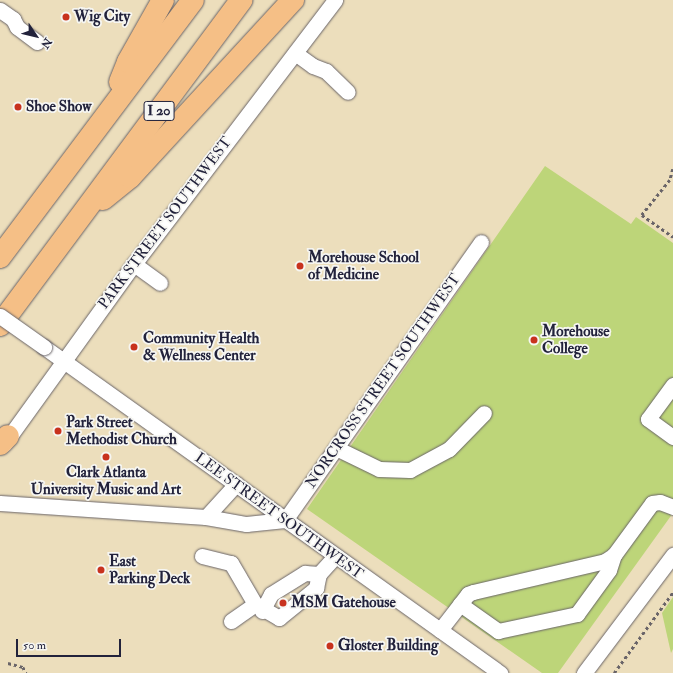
<!DOCTYPE html>
<style>
body{margin:0}
#map{position:relative;width:673px;height:673px;overflow:hidden;background:#ecdebc;font-family:"IM FELL Double Pica",serif}
div>[style]{position:absolute}
.green>*{inset:0;background:#bdd579}
.path>*{height:2.5px;margin-top:-1.25px;transform-origin:0;background:repeating-linear-gradient(90deg,#696468 0 3px,transparent 0 6px)}
.roads{filter:drop-shadow(0 0 1px #696468) drop-shadow(0 0 1px #696468)}
.minor>*{height:15px;margin:-7.5px;padding:0 7.5px;transform-origin:7.5px;border-radius:7.5px;background:#fff}
.highway>*{height:22px;margin:-11px;padding:0 11px;transform-origin:11px;border-radius:11px;background:#f5bf86}
.bridges{filter:drop-shadow(0 0 1px #696468) drop-shadow(0 0 1px #696468)}
.minor-bridge>*{height:15px;margin:-7.5px;padding:0 7.5px;transform-origin:7.5px;border-radius:7.5px;background:#fff}
.dots>*{width:11px;height:11px;translate:-50% -50%;box-sizing:border-box;border:2px solid #f6f6f2;border-radius:50%}
span{translate:-50% -50%;white-space:nowrap;text-align:center;line-height:1.15;-webkit-text-stroke:3.5px #f6f6f2;paint-order:stroke}
.shield-label span{padding:1px 3px;background:#f6f6f2;border:1px solid;border-radius:3px;-webkit-text-stroke-width:0}
.shield-label{font-size:14px;color:#22223b;font-weight:700}
.poi-label{font-size:15px;color:#22223b;font-weight:700}
.left{translate:0 -50%;text-align:left}
.street-label{font-size:15px;color:#22223b}
.north{position:absolute;left:16px;top:16px;width:40px;height:40px;-webkit-text-stroke:3px #f6f6f2;paint-order:stroke;rotate:125deg;font-size:11px;font-weight:700;line-height:16px;text-align:center;color:#22223b}
.north::after{content:'';display:block;margin:auto;width:14px;height:18px;background:#22223b;clip-path:polygon(50% 0,100% 100%,50% 72%,0 100%)}
.scale{position:absolute;left:16px;top:639px;width:105px;height:18px;box-sizing:border-box;border:2px solid #22223b;border-top:0;padding-left:5px;font-size:12px;line-height:14px;white-space:nowrap;color:#22223b;-webkit-text-stroke:3px #f6f6f2;paint-order:stroke}
</style>
<div id="map">
<div class="green">
<div style="clip-path:polygon(545px 166px,631px 224px,636px 217px,673px 243px,673px 513px,558px 673px,542px 673px,307px 509px)"></div>
<div style="clip-path:polygon(673px 597px,673px 649px,671px 653px,662px 613px)"></div>
</div>
<div class="path">
<div style="left:673px;top:169px;width:11px;rotate:105deg"></div>
<div style="left:670px;top:180px;width:45px;rotate:128.7deg"></div>
<div style="left:642px;top:215px;width:38px;rotate:35deg"></div>
<div style="left:8px;top:663px;width:16px;rotate:15deg"></div>
<div style="left:23px;top:667px;width:7px;rotate:63deg"></div>
<div style="left:614px;top:673px;width:100px;rotate:-53.9deg"></div>
</div>
<div class="roads">
<div class="minor">
<div style="left:0;top:10px;width:16px;rotate:35deg"></div>
<div style="left:13px;top:19px;width:9px;rotate:63deg"></div>
<div style="left:17px;top:27px;width:25px;rotate:37deg"></div>
<div style="left:295px;top:53px;width:22px;rotate:36deg"></div>
<div style="left:313px;top:66px;width:14px;rotate:21deg"></div>
<div style="left:326px;top:71px;width:30px;rotate:44deg"></div>
<div style="left:134px;top:264px;width:32px;rotate:36deg"></div>
<div style="left:44px;top:347px;width:561px;rotate:35.56deg"></div>
<div style="left:673px;top:385px;width:42px;rotate:126.3deg"></div>
<div style="left:648px;top:419px;width:31px;rotate:36deg"></div>
<div style="left:4px;top:444px;width:222px;rotate:-54.2deg"></div>
<div style="left:134px;top:264px;width:332px;rotate:-52.7deg"></div>
<div style="left:336px;top:448px;width:48px;rotate:26deg"></div>
<div style="left:379px;top:469px;width:31px;rotate:2deg"></div>
<div style="left:410px;top:470px;width:44px;rotate:-28.3deg"></div>
<div style="left:449px;top:449px;width:50px;rotate:-45.8deg"></div>
<div style="left:0;top:503px;width:206px;rotate:3.9deg"></div>
<div style="left:206px;top:517px;width:41px;rotate:9.9deg"></div>
<div style="left:246px;top:524px;width:39px;rotate:-6deg"></div>
<div style="left:206px;top:517px;width:45px;rotate:-47.7deg"></div>
<div style="left:285px;top:520px;width:340px;rotate:-54.8deg"></div>
<div style="left:202px;top:556px;width:30px;rotate:14deg"></div>
<div style="left:231px;top:563px;width:48px;rotate:59.7deg"></div>
<div style="left:255px;top:604px;width:28px;rotate:30deg"></div>
<div style="left:279px;top:618px;width:48px;rotate:-39deg"></div>
<div style="left:316px;top:588px;width:14px;rotate:-78deg"></div>
<div style="left:319px;top:574px;width:24px;rotate:-48deg"></div>
<div style="left:460px;top:604px;width:47px;rotate:35.4deg"></div>
<div style="left:498px;top:631px;width:81px;rotate:-12.1deg"></div>
<div style="left:577px;top:614px;width:54px;rotate:-54deg"></div>
<div style="left:609px;top:570px;width:16px;rotate:-72deg"></div>
<div style="left:614px;top:555px;width:64px;rotate:-53.8deg"></div>
<div style="left:652px;top:503px;width:8px;rotate:-7deg"></div>
<div style="left:660px;top:502px;width:14px;rotate:21deg"></div>
<div style="left:262px;top:611px;width:19px;rotate:-62deg"></div>
<div style="left:271px;top:594px;width:40px;rotate:-32deg"></div>
<div style="left:305px;top:573px;width:14px;rotate:4deg"></div>
<div style="left:231px;top:621px;width:29px;rotate:-35deg"></div>
<div style="left:440px;top:630px;width:46px;rotate:-52.1deg"></div>
<div style="left:468px;top:594px;width:5px;rotate:-22deg"></div>
<div style="left:473px;top:592px;width:136px;rotate:-13.2deg"></div>
<div style="left:605px;top:561px;width:11px;rotate:-34deg"></div>
<div style="left:584px;top:673px;width:148px;rotate:-53deg"></div>
</div>
<div class="highway">
<div style="left:120px;top:82px;width:22px;rotate:-68deg"></div>
<div style="left:128px;top:62px;width:71px;rotate:-60.6deg"></div>
<div style="left:103px;top:199px;width:35px;rotate:-39deg"></div>
<div style="left:130px;top:177px;width:241px;rotate:-47.4deg"></div>
<div style="left:0;top:257px;width:321px;rotate:-53.1deg"></div>
<div style="left:0;top:325px;width:405px;rotate:-53.4deg"></div>
<div style="left:0;top:444px;width:11px;rotate:-45deg"></div>
</div>
</div>
<div class="bridges">
<div class="minor-bridge">
<div style="left:0;top:316px;width:54px;rotate:35.2deg"></div>
</div>
</div>
<div class="dots">
<div style="left:66px;top:17px;background:#c8321e"></div>
<div style="left:18px;top:107px;background:#c8321e"></div>
<div style="left:300px;top:266px;background:#c8321e"></div>
<div style="left:534px;top:340px;background:#c8321e"></div>
<div style="left:134px;top:347px;background:#c8321e"></div>
<div style="left:58px;top:431px;background:#c8321e"></div>
<div style="left:106px;top:457px;background:#c8321e"></div>
<div style="left:101px;top:570px;background:#c8321e"></div>
<div style="left:283px;top:603px;background:#c8321e"></div>
<div style="left:330px;top:646px;background:#c8321e"></div>
</div>
<div class="shield-label">
<span style="left:159px;top:111px">I 20</span>
</div>
<div class="poi-label">
<span class="left" style="left:74px;top:17px">Wig City</span>
<span class="left" style="left:26px;top:107px">Shoe Show</span>
<span class="left" style="left:308px;top:266px">Morehouse School<br>of Medicine</span>
<span class="left" style="left:542px;top:340px">Morehouse<br>College</span>
<span class="left" style="left:143px;top:347px">Community Health<br>&amp; Wellness Center</span>
<span class="left" style="left:66px;top:431px">Park Street<br>Methodist Church</span>
<span style="left:106px;top:481px">Clark Atlanta<br>University Music and Art</span>
<span class="left" style="left:109px;top:570px">East<br>Parking Deck</span>
<span class="left" style="left:291px;top:603px">MSM Gatehouse</span>
<span class="left" style="left:338px;top:646px">Gloster Building</span>
</div>
<div class="street-label">
<span style="left:165px;top:223px;rotate:-53deg">PARK STREET SOUTHWEST</span>
<span style="left:383px;top:381px;rotate:-55deg">NORCROSS STREET SOUTHWEST</span>
<span style="left:279px;top:516px;rotate:36deg">LEE STREET SOUTHWEST</span>
</div>
<div class="north">N</div>
<div class="scale">50 m</div>
</div>
